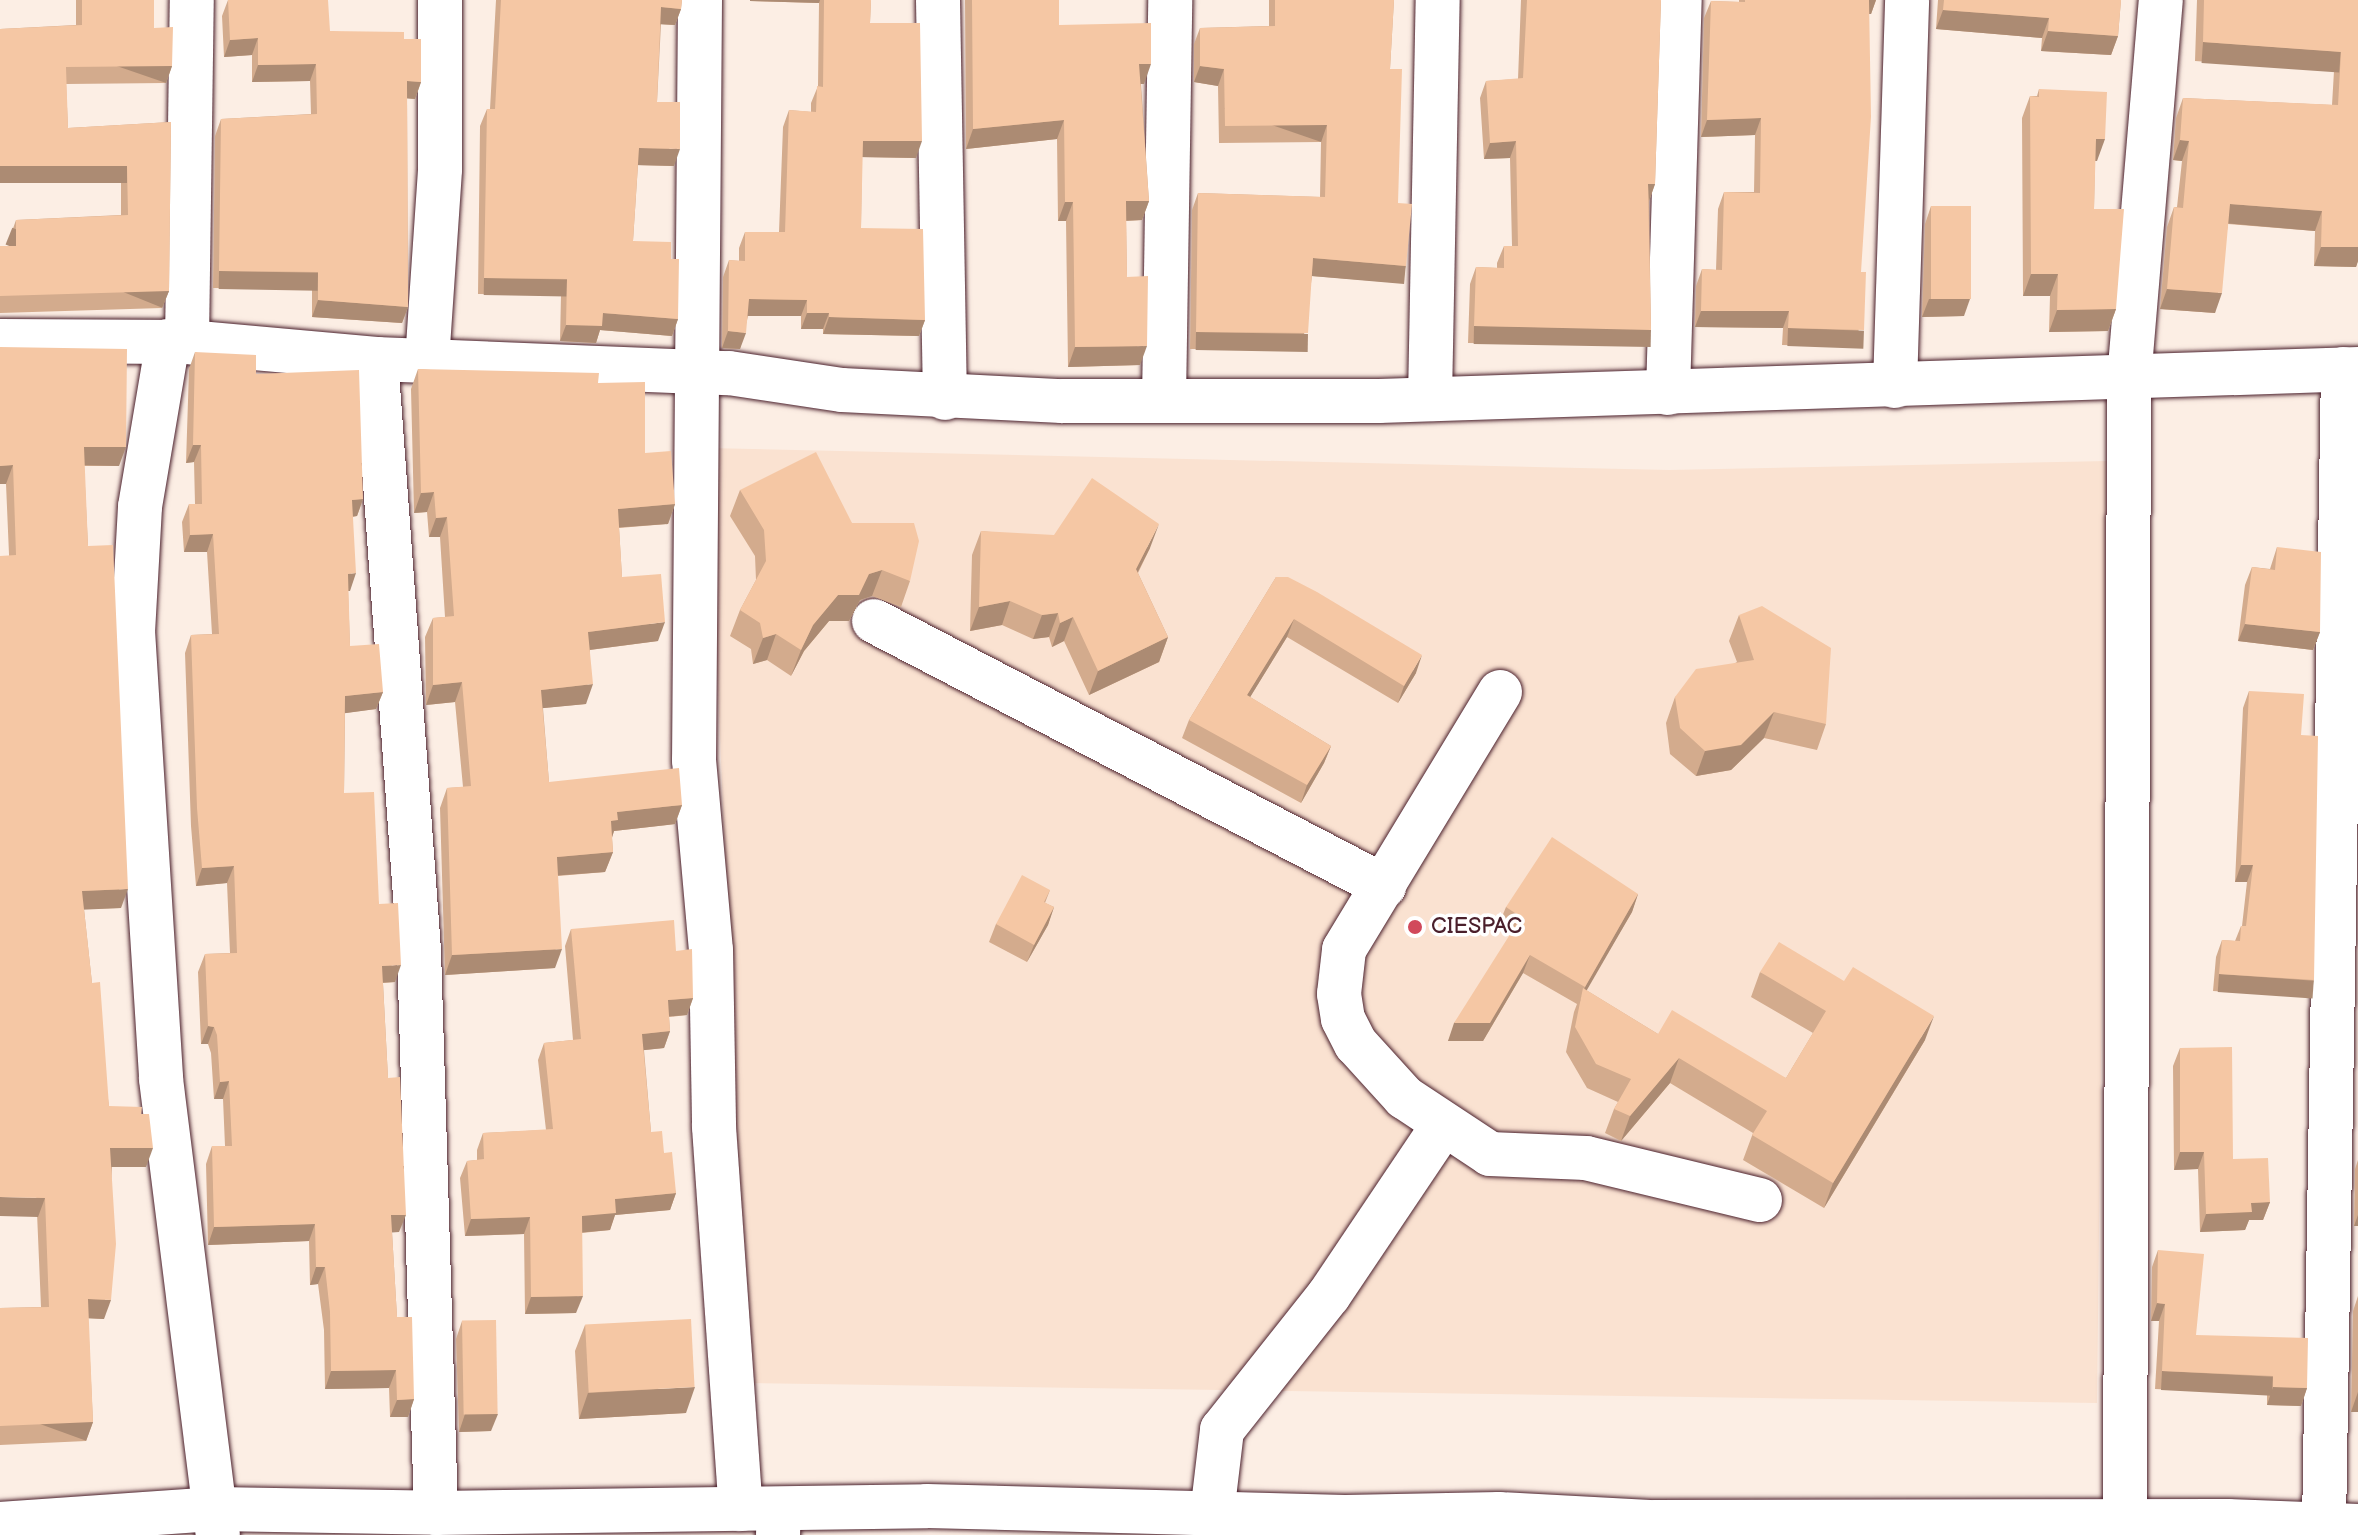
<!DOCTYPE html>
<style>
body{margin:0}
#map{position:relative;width:2358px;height:1535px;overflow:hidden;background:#fceee4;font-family:"Balsamiq Sans",sans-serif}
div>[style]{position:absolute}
.built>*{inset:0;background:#fae2d1}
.roads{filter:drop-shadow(0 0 2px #4a1f2b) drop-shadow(0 0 2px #4a1f2b)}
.minor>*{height:44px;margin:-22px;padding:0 22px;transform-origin:22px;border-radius:22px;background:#fff}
.highway>*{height:44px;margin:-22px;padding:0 22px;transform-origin:22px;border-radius:22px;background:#fff}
.wall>*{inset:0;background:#d3ab8d}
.shaded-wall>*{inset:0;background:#ac8b73;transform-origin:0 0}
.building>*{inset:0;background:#f5c7a4;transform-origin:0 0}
.dots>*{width:22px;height:22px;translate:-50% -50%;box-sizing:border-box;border:4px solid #fff;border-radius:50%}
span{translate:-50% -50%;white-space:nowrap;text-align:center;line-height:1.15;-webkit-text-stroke:7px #fff;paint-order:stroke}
.poi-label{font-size:22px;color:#4a1f2b}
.left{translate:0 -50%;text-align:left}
</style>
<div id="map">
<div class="built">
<div style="clip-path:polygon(708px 448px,1669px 470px,2108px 461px,2097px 1403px,747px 1383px)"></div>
</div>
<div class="roads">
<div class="minor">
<div style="left:700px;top:0;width:760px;rotate:90.45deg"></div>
<div style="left:694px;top:760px;width:191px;rotate:84.9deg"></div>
<div style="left:711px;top:950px;width:177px;rotate:89deg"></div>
<div style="left:714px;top:1127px;width:383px;rotate:86deg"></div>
<div style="left:938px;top:0;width:398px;rotate:89deg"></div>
<div style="left:0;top:341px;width:187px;rotate:0.3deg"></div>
<div style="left:187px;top:342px;width:190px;rotate:5.1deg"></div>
<div style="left:376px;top:359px;width:353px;rotate:2.3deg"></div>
<div style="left:729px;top:373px;width:114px;rotate:8.6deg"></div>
<div style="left:842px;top:390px;width:220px;rotate:2.9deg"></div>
<div style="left:1062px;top:401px;width:317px"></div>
<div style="left:1379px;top:401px;width:980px;rotate:-1.87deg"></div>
<div style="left:168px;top:341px;width:168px;rotate:99.6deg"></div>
<div style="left:140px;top:507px;width:124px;rotate:93.2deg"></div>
<div style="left:133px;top:631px;width:449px;rotate:86.4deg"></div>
<div style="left:161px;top:1079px;width:460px;rotate:82.9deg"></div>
<div style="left:187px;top:342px;width:342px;rotate:-89.2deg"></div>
<div style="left:376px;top:359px;width:593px;rotate:85.84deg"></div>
<div style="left:419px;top:950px;width:563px;rotate:88.27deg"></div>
<div style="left:427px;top:361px;width:192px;rotate:-86.1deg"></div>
<div style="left:440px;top:169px;width:169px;rotate:-90deg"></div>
<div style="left:1895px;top:386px;width:386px;rotate:-88.2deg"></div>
<div style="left:1668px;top:393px;width:393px;rotate:-88.3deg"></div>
<div style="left:1430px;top:399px;width:399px;rotate:-88.9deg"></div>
<div style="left:1164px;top:400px;width:400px;rotate:-89.1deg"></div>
<div style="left:874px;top:621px;width:575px;rotate:27.46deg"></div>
<div style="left:1500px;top:692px;width:301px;rotate:121.2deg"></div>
<div style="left:1344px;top:950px;width:44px;rotate:96.5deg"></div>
<div style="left:1339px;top:994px;width:25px;rotate:81deg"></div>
<div style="left:1343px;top:1019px;width:28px;rotate:63deg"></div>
<div style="left:1356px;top:1044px;width:72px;rotate:47.8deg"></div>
<div style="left:1404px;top:1097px;width:103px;rotate:33.5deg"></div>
<div style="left:1490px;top:1154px;width:96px;rotate:2.4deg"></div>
<div style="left:1586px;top:1158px;width:179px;rotate:13.6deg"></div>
<div style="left:1212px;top:1514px;width:85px;rotate:-83.2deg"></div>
<div style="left:1222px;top:1430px;width:172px;rotate:-51.6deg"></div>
<div style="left:1329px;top:1295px;width:202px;rotate:-56.1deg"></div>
<div style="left:2125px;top:1522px;width:1143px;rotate:-89.8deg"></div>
<div style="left:2129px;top:379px;width:380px;rotate:-85.2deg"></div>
<div style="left:2324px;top:1526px;width:1157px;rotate:-89.06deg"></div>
<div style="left:778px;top:1535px;width:25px;rotate:-88deg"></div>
</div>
<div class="highway">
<div style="left:0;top:1524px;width:217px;rotate:-4deg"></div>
<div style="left:216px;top:1509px;width:220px;rotate:1deg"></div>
<div style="left:436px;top:1513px;width:491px;rotate:-0.8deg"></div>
<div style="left:927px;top:1506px;width:418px;rotate:1.5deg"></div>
<div style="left:1345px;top:1517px;width:154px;rotate:-1.1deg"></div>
<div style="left:1499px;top:1514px;width:155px;rotate:3deg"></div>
<div style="left:1654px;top:1522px;width:574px;rotate:-0.1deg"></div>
<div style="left:2228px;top:1521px;width:130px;rotate:2.2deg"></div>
</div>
</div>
<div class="wall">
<div style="clip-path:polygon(76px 0,154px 0,154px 28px,172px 66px,166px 83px,66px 84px,68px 128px,171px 122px,169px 291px,162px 308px,0 313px,0 246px,10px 246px,10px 237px,16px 220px,121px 215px,121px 183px,0 183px,0 29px,76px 25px)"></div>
<div style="clip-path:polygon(228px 0,330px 31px,404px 39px,421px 82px,415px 99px,407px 98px,408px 307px,402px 323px,312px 317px,312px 289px,213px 288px,215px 136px,221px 119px,311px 114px,310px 81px,252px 82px,252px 55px,224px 57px,222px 16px)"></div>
<div style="clip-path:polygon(496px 0,682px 0,681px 9px,675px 25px,661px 24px,657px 102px,674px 166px,638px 165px,633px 241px,671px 259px,678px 319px,672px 336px,600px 330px,596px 343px,560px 341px,561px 295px,478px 294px,480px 126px,487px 109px,490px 109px)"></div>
<div style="clip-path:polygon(750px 0,871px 0,870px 23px,916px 158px,862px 157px,861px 228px,925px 320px,919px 336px,823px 334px,823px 329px,801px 329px,801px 316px,748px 316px,740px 349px,722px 348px,723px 277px,729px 260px,739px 261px,739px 248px,745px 232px,779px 232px,783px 127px,789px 110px,811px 112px,811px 103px,818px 86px,819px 3px,750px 1px)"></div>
<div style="clip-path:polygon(965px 0,1059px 0,1059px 25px,1144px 84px,1141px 84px,1149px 201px,1142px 220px,1126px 221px,1127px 277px,1140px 365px,1068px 367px,1066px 221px,1058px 221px,1057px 139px,966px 149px)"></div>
<div style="clip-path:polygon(1269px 0,1394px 0,1390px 69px,1398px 203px,1406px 266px,1400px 283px,1312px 276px,1302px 350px,1190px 349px,1192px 210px,1198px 193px,1320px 197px,1321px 142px,1219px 143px,1218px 86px,1194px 82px,1194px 44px,1200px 28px,1269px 26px)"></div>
<div style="clip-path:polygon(1521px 0,1661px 0,1655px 184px,1649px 201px,1651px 330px,1644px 346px,1468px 343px,1470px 284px,1476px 267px,1497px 268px,1497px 263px,1504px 246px,1512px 246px,1510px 158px,1484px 159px,1480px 98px,1486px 81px,1518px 79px)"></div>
<div style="clip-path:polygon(1739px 0,1876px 0,1871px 14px,1869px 14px,1858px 347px,1782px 345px,1783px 328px,1695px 327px,1696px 286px,1702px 269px,1716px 270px,1718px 209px,1724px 192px,1754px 192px,1755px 135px,1701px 137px,1704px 18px,1711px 1px,1739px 2px)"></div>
<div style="clip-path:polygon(1938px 0,2121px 0,2118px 36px,2111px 55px,2041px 51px,2042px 38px,1936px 29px)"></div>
<div style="clip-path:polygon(2197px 0,2358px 0,2358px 261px,2356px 267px,2314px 266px,2315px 231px,2228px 224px,2215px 313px,2160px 309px,2167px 227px,2174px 207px,2177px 207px,2182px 161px,2173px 160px,2176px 118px,2183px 98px,2332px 105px,2334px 71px,2195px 61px)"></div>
<div style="clip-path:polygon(2039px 89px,2097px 161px,2095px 161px,2094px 209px,2116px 309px,2108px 331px,2049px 332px,2050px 296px,2023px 296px,2022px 118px,2030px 96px,2037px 96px)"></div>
<div style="clip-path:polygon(1931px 206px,1964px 316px,1922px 317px,1925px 224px)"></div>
<div style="clip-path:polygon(0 347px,119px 466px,84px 466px,88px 546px,121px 908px,84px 909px,92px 983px,109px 1106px,146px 1167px,112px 1167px,104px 1319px,88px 1318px,93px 1422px,86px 1441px,0 1445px,0 1308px,41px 1307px,6px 484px,0 484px)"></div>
<div style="clip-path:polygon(195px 352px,256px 374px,363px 499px,357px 516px,353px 517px,350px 591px,348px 591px,350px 646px,383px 692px,376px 709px,345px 713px,344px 793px,379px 904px,395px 982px,383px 983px,388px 1078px,399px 1232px,392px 1232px,397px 1317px,414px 1399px,408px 1417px,390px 1417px,389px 1388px,325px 1389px,324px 1330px,318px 1284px,310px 1285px,309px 1241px,208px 1245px,206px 1164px,212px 1146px,225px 1146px,223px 1099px,214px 1099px,211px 1053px,208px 1044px,201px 1044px,198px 972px,205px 954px,230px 953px,227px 883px,196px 886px,191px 826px,185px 653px,191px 635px,212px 634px,207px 552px,184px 552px,182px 522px,189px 504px,195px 504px,194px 462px,186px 463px,189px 369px)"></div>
<div style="clip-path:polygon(418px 369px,598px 383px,645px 453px,675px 504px,668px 524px,619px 528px,622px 577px,658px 641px,590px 650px,586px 704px,543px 708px,549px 782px,682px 805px,675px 824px,614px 831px,612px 838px,613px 852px,605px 872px,558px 876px,555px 968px,445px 975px,440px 808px,447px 788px,463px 787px,455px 702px,426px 705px,425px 637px,433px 618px,445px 617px,440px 537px,429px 537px,427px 512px,414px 513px,411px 389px)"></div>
<div style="clip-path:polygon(740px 490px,852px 523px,910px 581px,901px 607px,872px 596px,860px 600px,849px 621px,829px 621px,804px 651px,791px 676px,767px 660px,753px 664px,751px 649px,730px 636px,740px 610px,756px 580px,755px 556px,730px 516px)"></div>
<div style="clip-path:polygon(981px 531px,1150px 548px,1138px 573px,1168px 637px,1159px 662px,1089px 695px,1064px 641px,1052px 647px,1049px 637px,1033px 639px,1002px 625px,970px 631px,972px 555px)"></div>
<div style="clip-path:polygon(2277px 547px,2320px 632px,2313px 650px,2238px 641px,2245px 585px,2252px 567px,2270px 569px)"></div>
<div style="clip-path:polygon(1276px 577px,1416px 673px,1398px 703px,1287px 637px,1250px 697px,1331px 746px,1324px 763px,1301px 803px,1182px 738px,1189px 720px)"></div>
<div style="clip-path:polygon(1739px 615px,1826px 724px,1817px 750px,1764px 738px,1731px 770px,1696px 776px,1670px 754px,1666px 723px,1675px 697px,1737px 662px,1729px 641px)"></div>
<div style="clip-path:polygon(2249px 691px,2301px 735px,2314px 980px,2308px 997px,2213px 991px,2216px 957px,2222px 940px,2235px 941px,2241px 926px,2242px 926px,2247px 882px,2235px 882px,2243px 708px)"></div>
<div style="clip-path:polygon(1050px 890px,1045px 903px,1054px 907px,1048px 925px,1027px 962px,989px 942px,996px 924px)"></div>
<div style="clip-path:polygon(1638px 894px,1632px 912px,1586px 990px,1658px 1034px,1786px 1078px,1813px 1033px,1751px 997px,1760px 972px,1925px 1040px,1824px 1208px,1743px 1160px,1753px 1133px,1670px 1083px,1621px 1141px,1605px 1133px,1614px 1109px,1618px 1102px,1587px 1088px,1566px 1052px,1574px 1012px,1577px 1004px,1523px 973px,1483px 1041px,1448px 1041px,1512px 933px,1499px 924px,1506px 907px)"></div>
<div style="clip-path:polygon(571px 929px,676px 951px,693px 998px,687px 1015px,669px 1017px,670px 1031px,664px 1048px,644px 1050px,651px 1132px,664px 1153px,676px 1193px,670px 1210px,615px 1215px,610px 1230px,582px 1233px,576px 1313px,525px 1314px,524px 1234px,465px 1236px,460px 1178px,467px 1161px,477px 1160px,477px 1150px,483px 1133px,546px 1130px,538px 1060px,544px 1043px,573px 1040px,565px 946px)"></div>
<div style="clip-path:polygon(2180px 1048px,2233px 1159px,2270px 1202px,2263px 1220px,2249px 1220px,2245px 1230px,2200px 1232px,2198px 1169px,2174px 1170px,2173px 1066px)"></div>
<div style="clip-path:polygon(2358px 1160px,2358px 1226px,2354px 1226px,2355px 1169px)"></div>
<div style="clip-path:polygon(2158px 1250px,2196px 1335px,2307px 1388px,2301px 1406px,2267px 1405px,2267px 1394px,2155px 1389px,2159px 1321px,2151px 1321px,2152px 1267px)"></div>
<div style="clip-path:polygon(2358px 1296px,2358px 1412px,2351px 1412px,2353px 1311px)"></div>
<div style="clip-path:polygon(462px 1321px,491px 1431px,459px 1432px,456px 1339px)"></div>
<div style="clip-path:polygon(585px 1325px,686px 1413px,579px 1419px,575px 1351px)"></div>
</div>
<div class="shaded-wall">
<div style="clip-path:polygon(750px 0,820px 0,819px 3px,750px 1px)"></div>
<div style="clip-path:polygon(1867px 0,1876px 0,1871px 14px,1862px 14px)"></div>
<div style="clip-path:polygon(661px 7px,681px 9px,675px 25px,655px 24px)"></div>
<div style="clip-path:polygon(1943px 10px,2049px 18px,2042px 38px,1936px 29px)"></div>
<div style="clip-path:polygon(2048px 31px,2118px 36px,2111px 55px,2041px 51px)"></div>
<div style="clip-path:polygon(258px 38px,252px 55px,224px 57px,230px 40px)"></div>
<div style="left:2203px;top:42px;width:138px;height:21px;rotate:4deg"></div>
<div style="clip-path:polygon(316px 64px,310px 81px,252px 82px,258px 65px)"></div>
<div style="clip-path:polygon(1139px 64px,1151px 64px,1144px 84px,1132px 84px)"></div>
<div style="left:172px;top:66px;width:18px;height:106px;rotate:109deg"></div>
<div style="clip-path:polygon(1200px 66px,1224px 69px,1218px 86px,1194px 82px)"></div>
<div style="clip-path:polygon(407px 81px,421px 82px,415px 99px,401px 98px)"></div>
<div style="clip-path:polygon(1761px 118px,1755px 135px,1701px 137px,1707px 120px)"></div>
<div style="clip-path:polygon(1064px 120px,1057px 139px,966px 149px,973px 129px)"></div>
<div style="left:1327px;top:125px;width:18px;height:102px;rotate:109deg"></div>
<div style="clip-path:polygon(2096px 139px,2105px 139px,2097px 161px,2088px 161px)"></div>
<div style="clip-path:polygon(2180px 140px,2189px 141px,2182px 161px,2173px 160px)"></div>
<div style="clip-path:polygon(863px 141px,922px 141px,916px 158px,857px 157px)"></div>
<div style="clip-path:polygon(1516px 141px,1510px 158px,1484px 159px,1490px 143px)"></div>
<div style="clip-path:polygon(639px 148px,680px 149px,674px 166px,633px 165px)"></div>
<div style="left:0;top:166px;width:127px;height:17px"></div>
<div style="clip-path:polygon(1648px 184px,1655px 184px,1649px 201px)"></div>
<div style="clip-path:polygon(1126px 201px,1149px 201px,1142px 220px,1119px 221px)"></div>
<div style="clip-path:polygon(1065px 202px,1073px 202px,1066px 221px,1058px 221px)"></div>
<div style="clip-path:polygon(2230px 204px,2322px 211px,2315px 231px,2223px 223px)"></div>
<div style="clip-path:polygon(2321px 247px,2358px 247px,2358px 261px,2356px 267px,2314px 266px)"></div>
<div style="left:1313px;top:258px;width:93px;height:18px;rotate:5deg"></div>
<div style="left:219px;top:271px;width:99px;height:18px;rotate:1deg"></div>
<div style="clip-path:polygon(2031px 274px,2058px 274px,2050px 296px,2023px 296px)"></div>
<div style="left:484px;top:278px;width:83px;height:17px;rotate:1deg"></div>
<div style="clip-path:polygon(2167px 289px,2222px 293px,2215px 313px,2160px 309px)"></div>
<div style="left:169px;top:291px;width:18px;height:169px;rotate:112deg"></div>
<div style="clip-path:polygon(749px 299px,807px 300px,801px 316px,743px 316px)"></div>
<div style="clip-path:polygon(1929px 299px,1970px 299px,1964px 316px,1922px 317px)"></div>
<div style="clip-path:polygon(318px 300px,408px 307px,402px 323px,312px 317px)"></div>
<div style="clip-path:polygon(2116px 309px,2108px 331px,2049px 332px,2057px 310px)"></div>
<div style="clip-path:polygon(1701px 311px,1789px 311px,1783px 328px,1695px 327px)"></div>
<div style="clip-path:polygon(603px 313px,678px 319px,672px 336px,600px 330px,596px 343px,560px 341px,566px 325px)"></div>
<div style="clip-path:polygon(807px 313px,829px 313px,823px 329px,801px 329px)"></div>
<div style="clip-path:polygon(829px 317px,925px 320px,919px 336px,823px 334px)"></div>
<div style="left:1474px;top:326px;width:177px;height:18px;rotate:1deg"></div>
<div style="left:1788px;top:328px;width:76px;height:18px;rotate:2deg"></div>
<div style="clip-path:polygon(728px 331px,746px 333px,740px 349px,722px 348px)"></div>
<div style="left:1196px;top:332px;width:112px;height:18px;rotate:1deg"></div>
<div style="clip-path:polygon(1147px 346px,1140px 365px,1068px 367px,1075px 347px)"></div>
<div style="clip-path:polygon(193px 445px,201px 445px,194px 462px,186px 463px)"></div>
<div style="clip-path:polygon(84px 447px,126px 447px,119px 466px,77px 465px)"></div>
<div style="clip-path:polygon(13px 465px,6px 484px,0 484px,0 466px)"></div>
<div style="clip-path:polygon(434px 492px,427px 512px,414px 513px,421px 493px)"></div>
<div style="clip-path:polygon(363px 499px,357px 516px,346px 517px,352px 500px)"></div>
<div style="clip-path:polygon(675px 504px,668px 524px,611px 528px,618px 509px)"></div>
<div style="clip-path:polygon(447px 517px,440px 537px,429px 537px,436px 518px)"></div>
<div style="clip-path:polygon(1159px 524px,1150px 548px,1127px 593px,1136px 569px)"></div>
<div style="clip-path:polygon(213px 534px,207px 552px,184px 552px,190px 535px)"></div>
<div style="clip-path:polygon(882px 570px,872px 596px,860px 600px,849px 621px,829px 621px,804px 651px,791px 676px,801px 650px,813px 625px,838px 595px,869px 574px)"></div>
<div style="clip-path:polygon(356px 573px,350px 591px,341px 591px,348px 574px)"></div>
<div style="clip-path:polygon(1010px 601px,1002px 625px,970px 631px,979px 607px)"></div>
<div style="clip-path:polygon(1058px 613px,1049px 637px,1033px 639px,1042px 615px)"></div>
<div style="clip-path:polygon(1073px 617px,1064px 641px,1052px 647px,1060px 623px)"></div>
<div style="clip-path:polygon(1294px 619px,1287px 637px,1241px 712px,1247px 695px)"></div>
<div style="clip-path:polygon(665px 622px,658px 641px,581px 651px,588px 632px)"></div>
<div style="clip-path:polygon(2245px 624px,2320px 632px,2313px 650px,2238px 641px)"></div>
<div style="clip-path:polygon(776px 634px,767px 660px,753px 664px,763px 638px)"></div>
<div style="clip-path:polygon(1168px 637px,1159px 662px,1089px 695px,1098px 671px)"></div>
<div style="clip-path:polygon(1422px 655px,1416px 673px,1398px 703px,1404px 686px)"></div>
<div style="clip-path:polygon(462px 682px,455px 702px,426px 705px,433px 685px)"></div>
<div style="clip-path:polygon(593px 684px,586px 704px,534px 709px,541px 690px)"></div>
<div style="clip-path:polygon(383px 692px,376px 709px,339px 714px,345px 696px)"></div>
<div style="clip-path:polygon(1774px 712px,1764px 738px,1731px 770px,1696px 776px,1705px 751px)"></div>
<div style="clip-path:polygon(1331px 746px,1324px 763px,1301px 803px,1307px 785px)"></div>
<div style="clip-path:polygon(682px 805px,675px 824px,614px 831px,611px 840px,611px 821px,617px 812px)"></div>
<div style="clip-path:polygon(613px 852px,605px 872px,550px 876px,557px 857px)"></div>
<div style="clip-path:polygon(2241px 865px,2253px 865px,2247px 882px,2235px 882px)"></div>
<div style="clip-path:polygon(234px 866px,227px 883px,196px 886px,202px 868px)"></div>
<div style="clip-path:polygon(128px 889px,121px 908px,76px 910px,82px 891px)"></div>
<div style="clip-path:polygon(1638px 894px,1632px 912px,1580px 1002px,1585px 987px)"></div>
<div style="clip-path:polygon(1054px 907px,1048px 925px,1027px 962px,1034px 945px)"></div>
<div style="clip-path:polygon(562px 949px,555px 968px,445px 975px,452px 955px)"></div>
<div style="clip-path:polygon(1530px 955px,1523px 973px,1483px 1041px,1448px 1041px,1454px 1023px)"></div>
<div style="clip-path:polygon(401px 965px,395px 982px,376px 983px,382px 966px)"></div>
<div style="left:2219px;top:974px;width:95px;height:18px;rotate:4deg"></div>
<div style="clip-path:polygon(693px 998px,687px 1015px,662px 1017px,668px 1000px)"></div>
<div style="clip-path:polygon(1934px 1016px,1925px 1040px,1824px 1208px,1833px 1183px)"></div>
<div style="clip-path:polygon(208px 1026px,214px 1027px,208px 1044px,201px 1044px)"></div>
<div style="clip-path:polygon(670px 1031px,664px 1048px,636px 1051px,642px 1034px)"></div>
<div style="clip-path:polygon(1679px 1058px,1670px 1083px,1621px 1141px,1630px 1116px)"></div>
<div style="clip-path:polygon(229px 1081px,223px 1099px,214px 1099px,220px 1082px)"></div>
<div style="clip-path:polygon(110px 1148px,153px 1148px,146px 1167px,104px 1167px)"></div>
<div style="clip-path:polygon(2180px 1152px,2204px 1152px,2198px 1169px,2174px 1170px)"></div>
<div style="clip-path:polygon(676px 1193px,670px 1210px,615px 1215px,610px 1230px,576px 1233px,582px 1216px,615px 1199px)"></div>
<div style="clip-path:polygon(0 1197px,45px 1198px,38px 1217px,0 1216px)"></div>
<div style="clip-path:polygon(2270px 1202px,2263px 1220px,2249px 1220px,2245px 1230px,2200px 1232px,2206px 1214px,2251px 1203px)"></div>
<div style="clip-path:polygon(391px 1215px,406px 1215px,399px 1232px,385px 1233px)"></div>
<div style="clip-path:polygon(2358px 1215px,2358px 1226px,2354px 1226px)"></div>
<div style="clip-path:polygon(530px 1217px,524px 1234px,465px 1236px,471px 1219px)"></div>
<div style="clip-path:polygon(315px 1224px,309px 1241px,208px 1245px,214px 1227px)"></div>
<div style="clip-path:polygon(316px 1267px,325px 1267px,318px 1284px,310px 1285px)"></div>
<div style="clip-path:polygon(583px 1296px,576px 1313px,525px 1314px,531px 1297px)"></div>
<div style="clip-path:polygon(88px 1299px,111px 1300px,104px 1319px,81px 1318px)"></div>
<div style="clip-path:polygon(2157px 1303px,2165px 1304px,2159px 1321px,2151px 1321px)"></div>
<div style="clip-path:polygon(396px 1370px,389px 1388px,325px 1389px,331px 1371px)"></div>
<div style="left:2162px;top:1371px;width:111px;height:19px;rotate:3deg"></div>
<div style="clip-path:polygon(695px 1387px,686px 1413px,579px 1419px,588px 1393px)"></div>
<div style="clip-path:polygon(2273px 1387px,2307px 1388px,2301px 1406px,2267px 1405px)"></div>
<div style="clip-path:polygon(2358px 1392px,2358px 1412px,2351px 1412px)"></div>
<div style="clip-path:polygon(414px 1399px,408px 1417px,390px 1417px,397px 1400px)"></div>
<div style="clip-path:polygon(465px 1414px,498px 1414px,491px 1431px,459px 1432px)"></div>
<div style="left:93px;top:1422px;width:20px;height:93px;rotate:110deg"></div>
</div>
<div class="building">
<div style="clip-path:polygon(82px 0,154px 0,154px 28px,173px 27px,172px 66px,66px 67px,68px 128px,171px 122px,169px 291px,0 296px,0 246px,16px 246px,16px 220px,128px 215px,127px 166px,0 166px,0 29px,82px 25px)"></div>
<div style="clip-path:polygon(228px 0,328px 0,330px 31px,404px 32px,404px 39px,421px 39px,421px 82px,407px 81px,408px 307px,318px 300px,318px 272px,219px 271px,221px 119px,317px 114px,316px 64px,258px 65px,258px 38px,230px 40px)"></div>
<div style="clip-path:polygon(501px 0,682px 0,681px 9px,661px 7px,657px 102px,680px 102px,680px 149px,639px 148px,633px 241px,671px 242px,671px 259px,679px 259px,678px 319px,603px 313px,602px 326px,566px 325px,567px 279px,484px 278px,487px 109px,495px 109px)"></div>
<div style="clip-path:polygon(824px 0,871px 0,870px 23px,920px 23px,922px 141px,863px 141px,861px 228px,923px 229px,925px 320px,829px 317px,829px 313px,807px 313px,807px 300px,749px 299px,746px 333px,728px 331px,729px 260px,745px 261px,745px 232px,785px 232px,789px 110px,816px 112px,817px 86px,823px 87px)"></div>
<div style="clip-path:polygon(972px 0,1059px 0,1059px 25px,1151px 23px,1151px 64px,1139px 64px,1149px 201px,1126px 201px,1127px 277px,1148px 276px,1147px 346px,1075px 347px,1073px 202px,1065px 202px,1064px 120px,973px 129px)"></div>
<div style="clip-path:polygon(1275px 0,1394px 0,1390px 69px,1402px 69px,1398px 203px,1412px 204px,1406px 266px,1313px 258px,1308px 333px,1196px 332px,1198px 193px,1325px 197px,1327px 125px,1225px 126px,1224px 69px,1200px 66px,1200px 28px,1275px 26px)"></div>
<div style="clip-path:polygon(1527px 0,1661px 0,1655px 184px,1648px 184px,1651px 330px,1474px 326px,1476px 267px,1504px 268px,1504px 246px,1518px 246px,1516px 141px,1490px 143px,1486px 81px,1523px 78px)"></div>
<div style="clip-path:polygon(1745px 0,1869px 0,1871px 117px,1861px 272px,1866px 272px,1864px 330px,1788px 328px,1789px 311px,1701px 311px,1702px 269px,1722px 270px,1724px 192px,1760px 193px,1761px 118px,1707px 120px,1711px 1px,1745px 2px)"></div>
<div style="clip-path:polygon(1944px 0,2121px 0,2118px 36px,2048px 31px,2049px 18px,1943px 10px)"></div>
<div style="clip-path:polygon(2204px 0,2358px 0,2358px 247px,2321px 247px,2322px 211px,2230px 204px,2222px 293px,2167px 289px,2174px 207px,2183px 208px,2189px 141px,2180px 140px,2183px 98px,2338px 105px,2341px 52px,2203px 42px)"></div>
<div style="clip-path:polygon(2039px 89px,2107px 92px,2105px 139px,2096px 139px,2094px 209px,2124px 209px,2116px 309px,2057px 310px,2058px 274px,2031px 274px,2030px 96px,2039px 97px)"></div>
<div style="left:1931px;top:206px;width:40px;height:93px"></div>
<div style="clip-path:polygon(0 347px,127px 349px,126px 447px,84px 447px,88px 546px,113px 545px,128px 889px,82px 891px,92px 983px,100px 982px,109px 1106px,142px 1107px,141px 1114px,149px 1114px,153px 1148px,110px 1148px,116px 1244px,111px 1300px,88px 1299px,93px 1422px,0 1426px,0 1308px,49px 1307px,45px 1198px,0 1197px,0 556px,16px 555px,13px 465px,0 466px)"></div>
<div style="clip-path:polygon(195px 352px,256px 355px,256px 374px,359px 370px,363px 499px,352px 500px,356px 573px,348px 574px,350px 646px,379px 644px,383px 692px,345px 696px,344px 793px,374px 792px,379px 904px,398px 903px,401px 965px,382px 966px,388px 1078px,400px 1077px,402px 1125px,406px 1215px,391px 1215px,397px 1317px,412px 1317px,414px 1399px,397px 1400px,396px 1370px,331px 1371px,330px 1312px,325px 1267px,316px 1267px,315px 1224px,214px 1227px,212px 1146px,232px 1146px,229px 1081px,220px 1082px,217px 1035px,214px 1027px,208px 1026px,205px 954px,237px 953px,234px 866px,202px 868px,197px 808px,191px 635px,219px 634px,213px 534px,190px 535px,189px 504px,202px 504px,201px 445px,193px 445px)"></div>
<div style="clip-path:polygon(418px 369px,599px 373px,598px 383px,645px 382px,645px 453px,671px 451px,675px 504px,618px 509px,622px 577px,661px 574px,665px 622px,588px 632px,593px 684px,541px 690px,549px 782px,679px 768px,682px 805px,617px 812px,618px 820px,611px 821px,613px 852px,557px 857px,562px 949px,452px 955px,447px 788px,471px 786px,462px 682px,433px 685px,433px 618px,454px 616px,447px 517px,436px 518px,434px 492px,421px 493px)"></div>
<div style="clip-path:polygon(816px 452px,852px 523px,914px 523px,919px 541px,910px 581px,882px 570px,869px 574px,859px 595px,838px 595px,813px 625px,801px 650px,776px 634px,763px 638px,760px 623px,740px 610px,766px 561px,764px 530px,740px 490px)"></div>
<div style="clip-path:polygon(1092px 478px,1159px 524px,1136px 569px,1168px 637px,1098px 671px,1073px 617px,1060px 623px,1058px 613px,1042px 615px,1010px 601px,979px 607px,981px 531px,1054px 535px)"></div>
<div style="clip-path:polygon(2277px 547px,2321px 552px,2320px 632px,2245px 624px,2252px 567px,2275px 570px)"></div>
<div style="clip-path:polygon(1276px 577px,1288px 577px,1317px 592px,1422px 655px,1404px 686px,1294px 619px,1247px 695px,1331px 746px,1307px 785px,1189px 720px)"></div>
<div style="clip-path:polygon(1762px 606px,1831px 648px,1826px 724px,1774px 712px,1741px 745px,1705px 751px,1680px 728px,1675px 697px,1696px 669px,1754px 660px,1739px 615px)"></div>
<div style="clip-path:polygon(2249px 691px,2304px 694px,2301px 735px,2318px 736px,2314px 980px,2219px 974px,2222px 940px,2240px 941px,2241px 926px,2246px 926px,2253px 865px,2241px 865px)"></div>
<div style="clip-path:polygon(1552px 837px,1638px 894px,1585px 987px,1530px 955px,1490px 1023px,1454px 1023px,1521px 917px,1506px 907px)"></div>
<div style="clip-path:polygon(1022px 875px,1050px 890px,1044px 902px,1054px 907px,1034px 945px,996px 924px)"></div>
<div style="clip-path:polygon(674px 920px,676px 951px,692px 949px,693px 998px,668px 1000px,670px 1031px,642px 1034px,651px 1132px,662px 1131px,664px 1153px,672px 1152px,676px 1193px,615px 1199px,616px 1213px,582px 1216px,583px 1296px,531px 1297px,530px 1217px,471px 1219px,467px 1161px,484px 1159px,483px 1133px,553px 1129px,544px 1043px,581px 1039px,571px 929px)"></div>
<div style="clip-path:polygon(1779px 942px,1844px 981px,1853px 967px,1934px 1016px,1833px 1183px,1752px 1135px,1767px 1111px,1679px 1058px,1630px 1116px,1614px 1109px,1631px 1079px,1596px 1064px,1575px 1027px,1583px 988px,1658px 1034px,1672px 1010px,1786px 1078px,1826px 1011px,1760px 972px)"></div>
<div style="clip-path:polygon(2232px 1047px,2233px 1159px,2268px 1158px,2270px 1202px,2251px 1203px,2252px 1212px,2206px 1214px,2204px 1152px,2180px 1152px,2180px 1048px)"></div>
<div style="clip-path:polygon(2158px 1250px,2204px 1254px,2196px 1335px,2308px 1338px,2307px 1388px,2273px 1387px,2273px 1376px,2162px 1371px,2165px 1304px,2157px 1303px)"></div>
<div style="left:691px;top:1319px;width:68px;height:106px;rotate:87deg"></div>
<div style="left:496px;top:1320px;width:94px;height:34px;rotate:89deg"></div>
</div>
<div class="dots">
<div style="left:1415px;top:927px;background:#d1495b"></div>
</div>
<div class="poi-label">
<span class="left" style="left:1431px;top:927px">CIESPAC</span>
</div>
</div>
